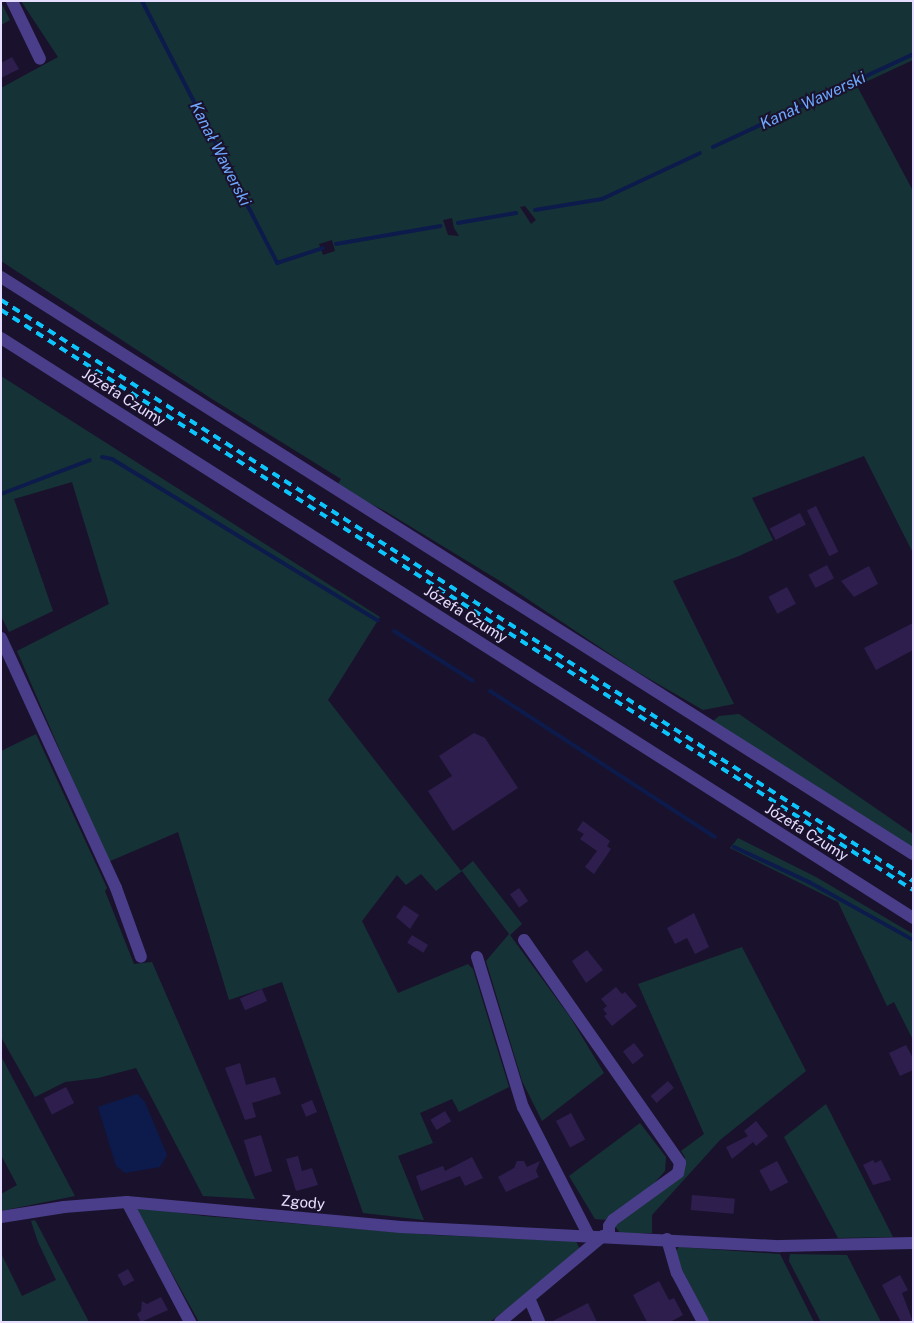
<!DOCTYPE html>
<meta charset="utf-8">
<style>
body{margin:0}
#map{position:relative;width:914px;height:1323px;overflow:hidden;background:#1a122c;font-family:"Public Sans",sans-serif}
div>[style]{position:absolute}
.green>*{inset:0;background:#153336}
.water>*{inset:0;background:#0c1b4b}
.stream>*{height:4px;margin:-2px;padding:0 2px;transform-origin:2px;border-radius:2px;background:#0c1b4b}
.building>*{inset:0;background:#2e1e4d;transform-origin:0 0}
.minor>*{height:12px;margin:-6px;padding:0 6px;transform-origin:6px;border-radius:6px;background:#4a3e8a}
.rail>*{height:4px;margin-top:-2px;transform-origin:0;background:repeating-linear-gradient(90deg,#0cc5fc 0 8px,transparent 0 14px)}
span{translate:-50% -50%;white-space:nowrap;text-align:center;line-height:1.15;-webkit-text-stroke:4px #1a122c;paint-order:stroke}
.street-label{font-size:15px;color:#e6deff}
.water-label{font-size:16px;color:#6da8fd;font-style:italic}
.frame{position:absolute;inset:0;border:2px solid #e6deff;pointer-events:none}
</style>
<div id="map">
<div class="green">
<div style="clip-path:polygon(evenodd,21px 1px,913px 1px,913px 60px,857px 86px,913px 191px,913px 553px,864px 456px,752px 498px,773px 540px,739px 556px,673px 581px,734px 704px,703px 710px,634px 670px,505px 584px,385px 511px,336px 487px,341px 479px,212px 399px,1px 261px,1px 88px,58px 57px,21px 1px,525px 206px,536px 220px,531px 224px,520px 207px,525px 206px,21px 1px,452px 218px,454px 228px,459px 236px,448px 235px,443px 220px,452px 218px,21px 1px,332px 240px,335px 251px,323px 255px,319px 244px,332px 240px)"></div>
<div style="clip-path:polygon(1px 2px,10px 20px,1px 25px)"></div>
<div style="clip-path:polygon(1px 376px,380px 617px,328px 700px,461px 871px,473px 861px,522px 924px,510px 935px,570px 1017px,604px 1073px,542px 1121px,522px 1081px,486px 961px,509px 934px,462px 871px,436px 891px,421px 874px,406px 885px,397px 875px,362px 921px,398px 993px,468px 964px,473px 969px,509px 1087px,459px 1112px,452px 1099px,420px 1113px,433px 1143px,398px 1156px,424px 1220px,363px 1213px,282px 982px,229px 1000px,178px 832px,108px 862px,17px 651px,109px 604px,72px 482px,14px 499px,53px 611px,9px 632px,1px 616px)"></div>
<div style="clip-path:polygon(739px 714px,913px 834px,913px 848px,712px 722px,719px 716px)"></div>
<div style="clip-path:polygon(36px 734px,107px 888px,105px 891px,134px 964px,152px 962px,255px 1199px,203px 1196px,136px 1068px,98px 1078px,65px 1082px,35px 1097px,1px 1037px,1px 751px)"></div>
<div style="clip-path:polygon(738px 838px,816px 877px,913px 934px,913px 1040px,894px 1002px,887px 1006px,838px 902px,730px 848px)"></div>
<div style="clip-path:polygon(742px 947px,806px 1071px,720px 1140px,652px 1215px,652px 1233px,620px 1233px,615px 1226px,684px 1167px,685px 1157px,681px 1151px,704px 1134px,638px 984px)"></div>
<div style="clip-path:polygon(1px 1056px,75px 1196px,1px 1211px,1px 1194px,17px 1185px,1px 1155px)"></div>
<div style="clip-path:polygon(826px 1104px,893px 1237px,838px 1238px,784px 1137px)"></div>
<div style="clip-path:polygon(640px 1123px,666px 1157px,665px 1171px,649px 1189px,608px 1220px,595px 1219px,569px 1176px)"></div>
<div style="clip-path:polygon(135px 1207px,204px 1216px,432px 1235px,576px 1241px,580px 1250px,490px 1322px,199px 1322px)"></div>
<div style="clip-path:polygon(35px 1220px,89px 1322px,1px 1322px,1px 1253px,22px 1296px,56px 1280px,38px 1242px,31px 1221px)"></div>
<div style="clip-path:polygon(679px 1247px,780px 1254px,814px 1322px,709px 1322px,678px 1262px,675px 1252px)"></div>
<div style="clip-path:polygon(790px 1254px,847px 1255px,881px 1322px,821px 1322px,789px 1261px)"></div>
</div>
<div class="water">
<div style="clip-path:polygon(137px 1094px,145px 1102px,167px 1155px,160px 1167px,125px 1173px,116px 1166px,98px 1107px)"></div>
</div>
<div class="stream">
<div style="left:142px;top:1px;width:295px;rotate:62.7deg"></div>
<div style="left:277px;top:263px;width:48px;rotate:-18.1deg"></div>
<div style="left:713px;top:147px;width:221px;rotate:-24.9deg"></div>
<div style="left:535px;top:210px;width:68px;rotate:-9.3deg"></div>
<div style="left:602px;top:199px;width:108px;rotate:-25.1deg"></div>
<div style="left:458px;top:223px;width:59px;rotate:-9.8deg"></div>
<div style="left:336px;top:244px;width:106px;rotate:-9.8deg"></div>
<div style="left:102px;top:457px;width:10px;rotate:11deg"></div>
<div style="left:112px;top:459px;width:311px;rotate:31.3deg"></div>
<div style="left:1px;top:494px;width:95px;rotate:-20.9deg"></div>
<div style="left:394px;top:631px;width:93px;rotate:32.3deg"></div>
<div style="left:490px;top:691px;width:268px;rotate:33deg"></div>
<div style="left:734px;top:847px;width:83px;rotate:25deg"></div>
<div style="left:809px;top:882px;width:119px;rotate:29.1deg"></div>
</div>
<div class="building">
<div style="clip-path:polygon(12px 57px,19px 69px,1px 78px,1px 63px)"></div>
<div style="left:816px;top:506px;width:51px;height:10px;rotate:64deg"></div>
<div style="left:800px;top:513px;width:13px;height:34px;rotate:63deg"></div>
<div style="left:827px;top:565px;width:15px;height:21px;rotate:62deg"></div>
<div style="clip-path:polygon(869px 566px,878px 584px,854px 597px,841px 581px)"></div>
<div style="left:787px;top:587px;width:19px;height:21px;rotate:62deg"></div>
<div style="clip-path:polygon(913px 623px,913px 650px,876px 670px,864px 648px)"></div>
<div style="clip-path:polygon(474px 733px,485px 738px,518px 788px,453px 831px,428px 791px,452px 776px,439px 756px)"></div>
<div style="clip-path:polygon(583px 821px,610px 841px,607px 846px,611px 849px,594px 874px,585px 867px,597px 851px,580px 839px,584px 834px,577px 830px)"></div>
<div style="left:519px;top:888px;width:16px;height:11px;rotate:55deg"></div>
<div style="clip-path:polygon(404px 905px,419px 915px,410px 929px,396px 917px)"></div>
<div style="clip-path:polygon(694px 913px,709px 947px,695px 954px,687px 938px,675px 944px,667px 928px)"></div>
<div style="left:412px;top:935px;width:19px;height:9px;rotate:32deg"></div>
<div style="clip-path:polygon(587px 950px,603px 970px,586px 983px,572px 961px)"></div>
<div style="clip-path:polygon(616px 987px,622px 994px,625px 992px,637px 1006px,612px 1026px,604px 1016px,607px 1014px,603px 1009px,607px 1006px,601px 999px)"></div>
<div style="left:262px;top:989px;width:13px;height:24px;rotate:67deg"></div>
<div style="left:634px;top:1043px;width:16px;height:14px;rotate:52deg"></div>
<div style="clip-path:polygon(906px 1045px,913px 1058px,913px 1070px,900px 1076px,889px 1053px)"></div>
<div style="clip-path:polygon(240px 1063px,246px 1085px,275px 1077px,281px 1094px,252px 1103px,256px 1117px,245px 1120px,225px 1068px)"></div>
<div style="left:668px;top:1081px;width:9px;height:23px;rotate:49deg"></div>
<div style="left:66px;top:1087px;width:18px;height:25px;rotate:63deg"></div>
<div style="left:312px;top:1100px;width:13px;height:12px;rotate:67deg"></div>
<div style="left:445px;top:1111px;width:12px;height:17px;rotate:59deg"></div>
<div style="left:571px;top:1113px;width:30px;height:17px;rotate:62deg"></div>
<div style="clip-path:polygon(756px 1121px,768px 1136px,756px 1146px,753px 1142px,732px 1159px,726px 1147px,748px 1136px,744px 1131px)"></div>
<div style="left:261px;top:1135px;width:38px;height:18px;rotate:73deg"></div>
<div style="clip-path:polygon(298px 1156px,302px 1171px,312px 1168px,318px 1185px,296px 1191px,286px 1159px)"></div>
<div style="clip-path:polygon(472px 1157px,483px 1178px,465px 1186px,460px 1176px,421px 1191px,416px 1176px,443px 1166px,445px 1171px)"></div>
<div style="clip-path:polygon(873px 1160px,875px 1163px,881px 1160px,891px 1180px,873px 1185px,863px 1165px)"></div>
<div style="clip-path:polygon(517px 1161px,524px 1161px,527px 1167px,540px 1161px,536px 1171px,539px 1177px,506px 1192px,498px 1177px,514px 1168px)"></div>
<div style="left:777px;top:1161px;width:24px;height:20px;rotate:62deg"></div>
<div style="left:692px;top:1195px;width:43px;height:15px;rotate:5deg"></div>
<div style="left:128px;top:1269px;width:13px;height:12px;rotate:61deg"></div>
<div style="clip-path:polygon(900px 1275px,908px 1290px,902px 1293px,913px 1322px,901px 1322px,882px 1285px)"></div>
<div style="clip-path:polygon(659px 1281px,669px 1300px,674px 1298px,683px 1315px,670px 1322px,647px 1322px,633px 1295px)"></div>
<div style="clip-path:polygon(161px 1297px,168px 1310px,141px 1322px,137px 1314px,141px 1311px,142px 1301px,147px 1304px)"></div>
<div style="clip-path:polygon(588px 1303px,597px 1322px,551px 1322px)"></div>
</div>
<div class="minor">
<div style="left:12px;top:1px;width:64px;rotate:64.2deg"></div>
<div style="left:1px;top:277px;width:1079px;rotate:32.32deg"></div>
<div style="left:1px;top:338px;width:1081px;rotate:32.45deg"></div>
<div style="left:1px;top:638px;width:275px;rotate:65.3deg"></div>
<div style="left:116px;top:888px;width:73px;rotate:70.1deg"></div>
<div style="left:524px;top:940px;width:272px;rotate:55deg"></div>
<div style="left:680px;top:1163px;width:10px;rotate:101deg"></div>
<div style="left:678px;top:1173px;width:80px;rotate:144.1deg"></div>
<div style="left:613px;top:1220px;width:7px;rotate:124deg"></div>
<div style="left:609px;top:1226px;width:11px;rotate:90deg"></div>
<div style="left:477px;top:957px;width:157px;rotate:73deg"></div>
<div style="left:523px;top:1107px;width:145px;rotate:62.9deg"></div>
<div style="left:127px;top:1202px;width:136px;rotate:62.3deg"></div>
<div style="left:1px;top:1217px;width:64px;rotate:-9deg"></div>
<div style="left:64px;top:1207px;width:63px;rotate:-4.5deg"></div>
<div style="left:127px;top:1202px;width:275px;rotate:5.2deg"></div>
<div style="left:401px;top:1227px;width:379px;rotate:2.9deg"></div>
<div style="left:780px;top:1246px;width:133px;rotate:-1.3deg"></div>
<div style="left:667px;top:1239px;width:35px;rotate:74deg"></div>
<div style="left:677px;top:1273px;width:55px;rotate:62deg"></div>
<div style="left:529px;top:1298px;width:26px;rotate:67deg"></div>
<div style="left:500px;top:1322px;width:134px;rotate:-39.9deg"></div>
</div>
<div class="rail">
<div style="left:1px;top:300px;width:1081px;rotate:32.5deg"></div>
<div style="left:1px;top:310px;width:1081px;rotate:32.45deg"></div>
</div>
<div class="street-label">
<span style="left:124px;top:397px;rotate:32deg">Józefa Czumy</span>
<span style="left:466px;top:614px;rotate:32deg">Józefa Czumy</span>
<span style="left:807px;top:832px;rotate:32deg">Józefa Czumy</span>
<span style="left:303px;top:1202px;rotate:5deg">Zgody</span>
</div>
<div class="water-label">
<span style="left:813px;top:101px;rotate:-25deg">Kanał Wawerski</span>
<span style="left:220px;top:154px;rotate:63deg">Kanał Wawerski</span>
</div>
<div class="frame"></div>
</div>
